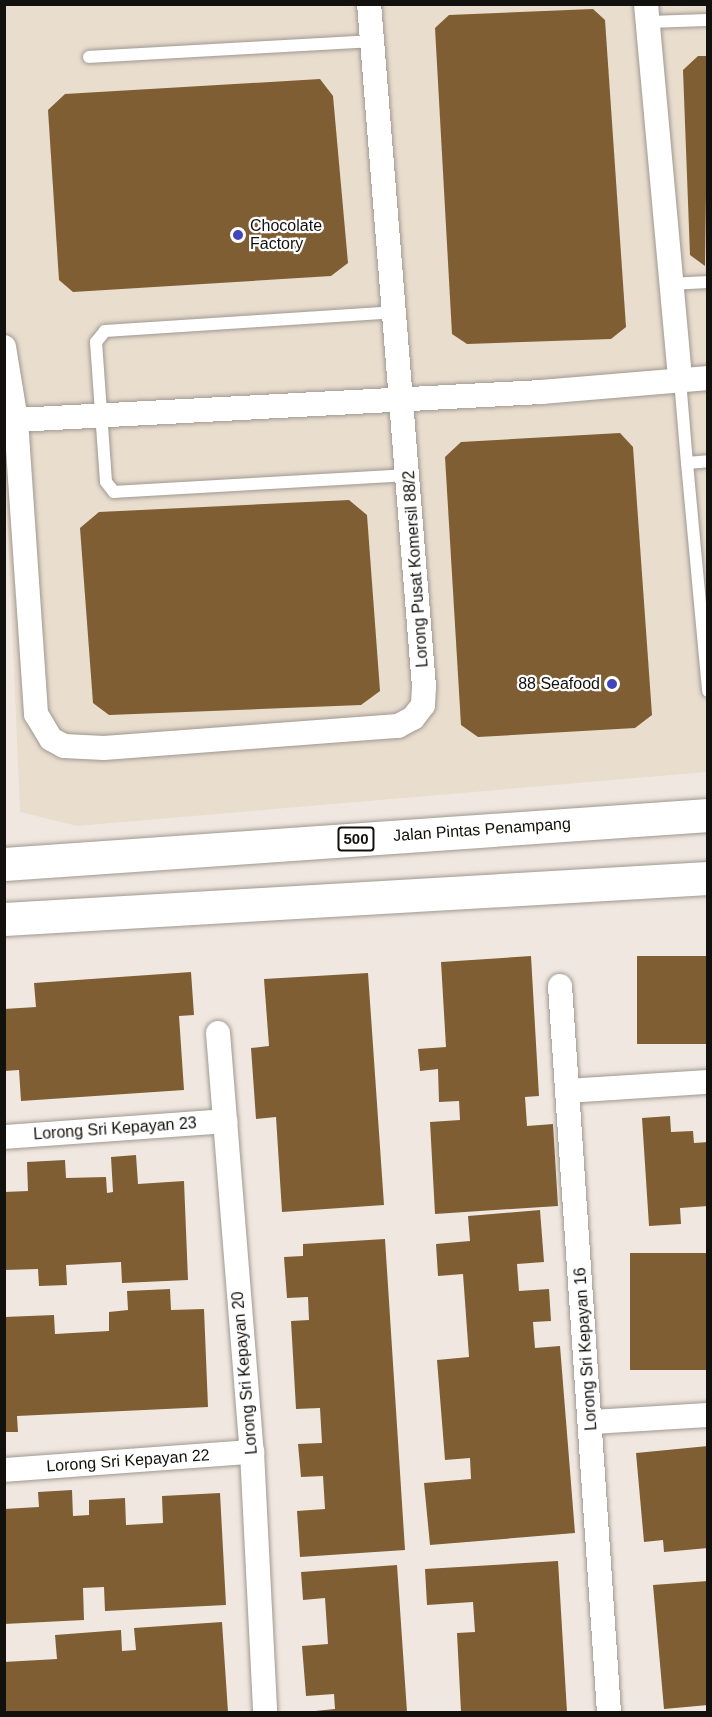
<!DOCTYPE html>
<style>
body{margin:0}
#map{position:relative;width:712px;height:1717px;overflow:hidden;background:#f0e8e0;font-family:Helvetica,sans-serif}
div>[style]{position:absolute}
.built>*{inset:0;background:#e9ddce}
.building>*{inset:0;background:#7f5e33;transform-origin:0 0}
.roads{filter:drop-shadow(0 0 2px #9f9890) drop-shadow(0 0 2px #9f9890)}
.service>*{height:12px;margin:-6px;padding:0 6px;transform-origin:6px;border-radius:6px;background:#fff}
.minor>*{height:24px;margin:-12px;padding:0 12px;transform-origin:12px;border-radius:12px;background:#fff}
.primary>*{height:33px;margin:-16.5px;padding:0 16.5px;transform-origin:16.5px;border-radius:16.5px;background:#fff}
.dots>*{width:16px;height:16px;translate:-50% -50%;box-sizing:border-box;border:3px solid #fff;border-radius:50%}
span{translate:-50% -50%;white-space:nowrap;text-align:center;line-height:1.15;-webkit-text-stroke:4.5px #fff;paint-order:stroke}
.shield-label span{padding:2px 4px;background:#fff;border:2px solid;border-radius:4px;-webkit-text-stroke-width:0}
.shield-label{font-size:15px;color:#13110e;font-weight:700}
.poi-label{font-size:16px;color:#13110e}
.left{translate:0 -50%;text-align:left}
.right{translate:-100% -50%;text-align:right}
.street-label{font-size:16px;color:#13110e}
.frame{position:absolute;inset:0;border:6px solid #13110e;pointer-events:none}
</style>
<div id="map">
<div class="built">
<div style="clip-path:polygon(4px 5px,707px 5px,707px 772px,77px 826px,20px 812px,4px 439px)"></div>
</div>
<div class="building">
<div style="clip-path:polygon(593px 9px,605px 20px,626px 327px,611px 339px,467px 344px,452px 334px,435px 28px,449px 15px)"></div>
<div style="clip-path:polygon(698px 56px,708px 56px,705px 266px,690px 255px,683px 70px)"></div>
<div style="clip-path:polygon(320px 79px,333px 96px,348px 263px,331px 276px,73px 292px,59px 280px,48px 110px,65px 94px)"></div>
<div style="clip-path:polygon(620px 433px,633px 447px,652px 715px,635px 728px,478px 737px,461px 725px,445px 457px,461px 442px)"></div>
<div style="clip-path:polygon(349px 500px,367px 515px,380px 691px,361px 705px,109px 715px,93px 703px,80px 528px,99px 512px)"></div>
<div style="clip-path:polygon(531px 956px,539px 1096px,525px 1097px,527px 1126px,553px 1124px,558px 1206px,435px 1214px,430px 1122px,460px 1120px,459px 1101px,439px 1102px,438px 1069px,420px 1071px,418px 1049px,446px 1047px,441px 962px)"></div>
<div style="left:708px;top:956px;width:88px;height:71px;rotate:90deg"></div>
<div style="clip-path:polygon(191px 972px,194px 1015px,179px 1016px,184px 1090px,21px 1101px,19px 1070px,4px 1071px,4px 1009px,36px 1007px,34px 983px)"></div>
<div style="clip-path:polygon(368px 973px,384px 1205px,282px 1212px,276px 1117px,256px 1119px,251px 1048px,269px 1046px,264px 979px)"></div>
<div style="clip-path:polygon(670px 1116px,671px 1132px,693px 1131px,694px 1143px,708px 1142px,708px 1206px,680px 1208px,681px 1224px,649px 1226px,642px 1118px)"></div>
<div style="clip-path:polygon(136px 1155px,138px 1184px,184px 1181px,188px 1280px,122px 1283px,121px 1262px,66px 1265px,67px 1285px,39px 1286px,38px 1269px,4px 1270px,4px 1192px,28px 1191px,27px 1162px,65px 1160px,66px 1178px,106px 1177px,107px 1193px,113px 1192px,111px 1157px)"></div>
<div style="clip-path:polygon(540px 1210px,544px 1262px,517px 1264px,519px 1291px,549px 1289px,551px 1321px,533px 1322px,535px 1348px,560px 1346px,575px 1533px,430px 1545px,424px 1483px,471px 1479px,470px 1458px,445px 1460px,437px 1360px,469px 1357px,463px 1274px,438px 1276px,436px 1244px,470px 1241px,468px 1216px)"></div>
<div style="clip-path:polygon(385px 1239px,405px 1550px,300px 1557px,297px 1511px,325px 1509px,323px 1476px,301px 1477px,298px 1444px,322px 1443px,320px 1408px,296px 1409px,291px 1321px,309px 1320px,308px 1297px,287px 1298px,284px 1257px,303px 1256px,303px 1244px)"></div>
<div style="left:708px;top:1253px;width:117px;height:78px;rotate:90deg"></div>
<div style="clip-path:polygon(170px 1289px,171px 1310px,204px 1309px,208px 1407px,17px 1416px,18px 1432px,4px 1432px,4px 1317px,54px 1315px,55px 1334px,109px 1331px,109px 1312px,128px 1310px,127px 1291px)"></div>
<div style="clip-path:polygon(708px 1446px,708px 1548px,664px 1552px,663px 1540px,644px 1542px,636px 1453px)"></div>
<div style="clip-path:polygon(72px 1490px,73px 1516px,89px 1515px,89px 1500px,125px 1498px,126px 1525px,163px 1523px,162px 1496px,220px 1493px,226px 1605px,105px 1611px,104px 1587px,83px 1588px,84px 1620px,4px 1624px,4px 1509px,39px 1507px,38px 1492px)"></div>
<div style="clip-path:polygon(558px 1561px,567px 1712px,461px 1712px,457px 1633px,475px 1632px,473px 1602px,427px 1605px,425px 1569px)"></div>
<div style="clip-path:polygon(397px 1565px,407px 1712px,305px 1712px,335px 1709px,334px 1694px,306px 1696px,302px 1646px,328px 1644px,325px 1598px,303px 1600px,301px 1572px)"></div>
<div style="clip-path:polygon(708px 1581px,708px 1705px,664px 1709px,653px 1585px)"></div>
<div style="clip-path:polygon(222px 1622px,228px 1712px,4px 1712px,4px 1662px,57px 1659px,55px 1635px,121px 1630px,122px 1651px,136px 1650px,134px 1628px)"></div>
</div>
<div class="roads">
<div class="service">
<div style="left:648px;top:22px;width:60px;rotate:-1.9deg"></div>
<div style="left:89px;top:57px;width:284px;rotate:-3.2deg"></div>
<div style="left:670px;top:284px;width:38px;rotate:-3deg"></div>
<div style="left:397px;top:312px;width:293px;rotate:176.3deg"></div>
<div style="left:105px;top:331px;width:14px;rotate:129deg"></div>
<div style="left:96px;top:342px;width:140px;rotate:85.9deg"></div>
<div style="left:106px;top:482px;width:13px;rotate:51deg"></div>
<div style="left:114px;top:492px;width:294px;rotate:-3.3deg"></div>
<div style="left:680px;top:380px;width:83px;rotate:85.2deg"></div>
<div style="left:687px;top:463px;width:21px;rotate:-5deg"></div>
<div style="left:687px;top:463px;width:229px;rotate:84.7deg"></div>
</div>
<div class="minor">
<div style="left:646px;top:4px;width:378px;rotate:84.8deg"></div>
<div style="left:4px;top:347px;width:74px;rotate:80.7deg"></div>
<div style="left:16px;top:420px;width:295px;rotate:86.1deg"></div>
<div style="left:36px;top:714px;width:29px;rotate:59deg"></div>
<div style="left:51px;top:739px;width:15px;rotate:28deg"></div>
<div style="left:64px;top:746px;width:40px;rotate:2.9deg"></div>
<div style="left:104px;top:748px;width:295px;rotate:-4.3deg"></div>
<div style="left:398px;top:726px;width:17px;rotate:-28deg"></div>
<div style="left:413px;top:718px;width:16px;rotate:-52deg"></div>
<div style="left:423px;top:705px;width:18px;rotate:-87deg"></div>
<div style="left:424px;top:687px;width:685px;rotate:-94.6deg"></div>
<div style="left:16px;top:420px;width:526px;rotate:-3.05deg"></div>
<div style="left:541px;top:392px;width:168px;rotate:-4.8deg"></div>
<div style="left:560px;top:986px;width:728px;rotate:86.14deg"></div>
<div style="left:218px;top:1033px;width:420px;rotate:85.4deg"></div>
<div style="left:252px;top:1452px;width:260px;rotate:87.1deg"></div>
<div style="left:567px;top:1091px;width:141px;rotate:-3.7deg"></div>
<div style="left:4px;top:1137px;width:222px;rotate:-4.1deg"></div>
<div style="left:592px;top:1422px;width:116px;rotate:-3.5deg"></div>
<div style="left:4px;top:1470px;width:249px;rotate:-4.2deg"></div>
</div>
<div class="primary">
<div style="left:4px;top:864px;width:706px;rotate:-3.98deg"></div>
<div style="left:4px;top:919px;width:705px;rotate:-3.33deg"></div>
</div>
</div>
<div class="dots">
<div style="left:238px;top:235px;background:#4146bb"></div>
<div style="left:612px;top:684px;background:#4146bb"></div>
</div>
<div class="shield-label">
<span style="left:356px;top:839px">500</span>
</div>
<div class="poi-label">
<span class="left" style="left:250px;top:235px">Chocolate<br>Factory</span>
<span class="right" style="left:600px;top:684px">88 Seafood</span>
</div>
<div class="street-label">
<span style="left:416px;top:569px;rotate:-94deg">Lorong Pusat Komersil 88/2</span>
<span style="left:482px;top:830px;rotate:-4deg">Jalan Pintas Penampang</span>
<span style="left:115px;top:1129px;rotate:-4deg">Lorong Sri Kepayan 23</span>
<span style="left:586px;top:1349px;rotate:-94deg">Lorong Sri Kepayan 16</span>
<span style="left:245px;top:1373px;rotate:-95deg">Lorong Sri Kepayan 20</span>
<span style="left:128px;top:1461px;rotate:-4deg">Lorong Sri Kepayan 22</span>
</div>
<div class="frame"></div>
</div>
